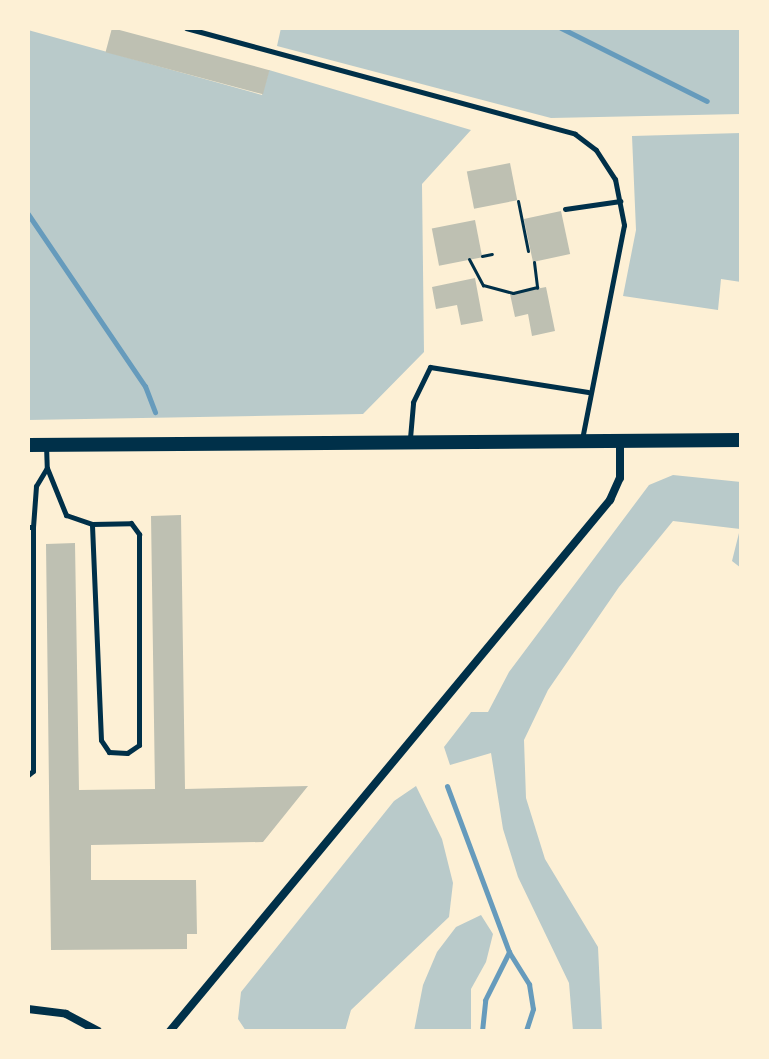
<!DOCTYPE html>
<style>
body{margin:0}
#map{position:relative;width:769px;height:1059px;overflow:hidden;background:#fdf0d5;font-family:"Space Grotesk",sans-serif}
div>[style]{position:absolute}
.green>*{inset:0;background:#b9caca}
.stream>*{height:5px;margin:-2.5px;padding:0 2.5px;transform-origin:2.5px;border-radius:2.5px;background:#669bbc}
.building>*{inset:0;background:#bec0b2;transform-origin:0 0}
.path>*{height:3px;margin:-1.5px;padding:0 1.5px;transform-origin:1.5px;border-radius:1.5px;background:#003049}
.service>*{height:5px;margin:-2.5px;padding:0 2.5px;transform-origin:2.5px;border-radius:2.5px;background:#003049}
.minor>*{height:8px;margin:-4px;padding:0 4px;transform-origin:4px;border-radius:4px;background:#003049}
.secondary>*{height:14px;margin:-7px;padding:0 7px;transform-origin:7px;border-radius:7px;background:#003049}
span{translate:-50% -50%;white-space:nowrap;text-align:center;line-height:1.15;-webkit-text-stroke:8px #fdf0d5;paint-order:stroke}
.frame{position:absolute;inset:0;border:30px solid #fdf0d5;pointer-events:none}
</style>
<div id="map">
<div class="green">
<div style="clip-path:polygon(281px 28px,741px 28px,741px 114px,551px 118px,277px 46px)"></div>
<div style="clip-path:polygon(28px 30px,262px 95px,269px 70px,471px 130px,422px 184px,424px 352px,363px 414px,28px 420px)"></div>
<div style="clip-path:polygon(741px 133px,741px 282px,721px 279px,718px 310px,623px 296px,636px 230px,632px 136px)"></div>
<div style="clip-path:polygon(673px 475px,741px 482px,741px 568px,732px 561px,740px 529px,673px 521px,619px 587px,548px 690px,524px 740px,526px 798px,545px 859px,598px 947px,602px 1031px,573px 1031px,569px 983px,518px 877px,503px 829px,491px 753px,450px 765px,444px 747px,471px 712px,488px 712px,509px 672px,649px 485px)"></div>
<div style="clip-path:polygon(416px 786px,442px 839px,453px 883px,449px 917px,351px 1010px,345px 1031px,246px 1031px,238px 1019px,241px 992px,394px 801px)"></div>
<div style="clip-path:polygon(481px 915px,493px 934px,486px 962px,471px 989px,471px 1031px,414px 1031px,423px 985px,437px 952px,456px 927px)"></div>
</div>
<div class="stream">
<div style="left:561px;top:28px;width:163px;rotate:26.6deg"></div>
<div style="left:28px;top:214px;width:208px;rotate:55.8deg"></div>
<div style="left:145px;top:386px;width:28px;rotate:69deg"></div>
<div style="left:447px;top:786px;width:177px;rotate:69.5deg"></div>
<div style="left:509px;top:952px;width:38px;rotate:58deg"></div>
<div style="left:529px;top:984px;width:25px;rotate:81deg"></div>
<div style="left:533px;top:1009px;width:23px;rotate:108deg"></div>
<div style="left:482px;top:1031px;width:31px;rotate:-84deg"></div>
<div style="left:485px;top:1000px;width:54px;rotate:-63.4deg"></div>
</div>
<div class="building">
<div style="left:112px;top:28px;width:163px;height:25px;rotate:15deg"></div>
<div style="left:510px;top:163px;width:38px;height:44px;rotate:79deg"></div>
<div style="left:561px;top:211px;width:44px;height:38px;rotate:78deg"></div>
<div style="left:475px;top:220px;width:38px;height:44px;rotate:79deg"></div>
<div style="clip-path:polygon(475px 278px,483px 321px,461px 325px,457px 305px,436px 309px,432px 287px)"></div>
<div style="clip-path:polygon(546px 287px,555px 331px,532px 336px,528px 314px,515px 317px,510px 294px)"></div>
<div style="clip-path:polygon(181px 515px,185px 789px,308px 786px,263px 842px,91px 845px,91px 880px,196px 880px,197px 934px,187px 934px,187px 949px,51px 950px,46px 544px,75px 543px,79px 790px,155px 789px,151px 516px)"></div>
</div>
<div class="path">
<div style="left:518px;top:201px;width:51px;rotate:78.7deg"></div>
<div style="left:482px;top:256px;width:10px;rotate:-11deg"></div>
<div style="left:469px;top:259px;width:30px;rotate:62deg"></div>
<div style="left:483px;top:285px;width:31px;rotate:15deg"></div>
<div style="left:513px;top:293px;width:25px;rotate:-14deg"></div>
<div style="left:534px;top:262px;width:26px;rotate:83deg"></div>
</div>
<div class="service">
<div style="left:186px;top:28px;width:403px;rotate:15.2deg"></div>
<div style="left:575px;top:134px;width:26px;rotate:37deg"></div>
<div style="left:596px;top:150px;width:35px;rotate:57deg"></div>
<div style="left:615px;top:179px;width:47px;rotate:78.9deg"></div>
<div style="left:624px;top:225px;width:219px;rotate:101.1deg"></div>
<div style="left:565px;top:209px;width:56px;rotate:-8.3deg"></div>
<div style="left:410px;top:438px;width:36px;rotate:-85deg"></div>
<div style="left:413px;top:402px;width:39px;rotate:-64deg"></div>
<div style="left:430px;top:367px;width:160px;rotate:9deg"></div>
<div style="left:46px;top:445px;width:23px;rotate:88deg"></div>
<div style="left:47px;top:468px;width:51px;rotate:68deg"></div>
<div style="left:66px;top:515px;width:28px;rotate:19deg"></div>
<div style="left:92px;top:524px;width:39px;rotate:-1deg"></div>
<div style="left:131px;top:523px;width:14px;rotate:54deg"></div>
<div style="left:139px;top:534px;width:211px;rotate:90deg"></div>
<div style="left:139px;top:745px;width:14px;rotate:146deg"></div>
<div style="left:127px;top:753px;width:18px;rotate:-177deg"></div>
<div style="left:109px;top:752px;width:14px;rotate:-124deg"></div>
<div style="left:101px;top:740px;width:216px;rotate:-92.4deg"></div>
<div style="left:28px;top:527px;width:5px"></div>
<div style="left:33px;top:527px;width:41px;rotate:-85.8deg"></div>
<div style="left:36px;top:486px;width:21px;rotate:-59deg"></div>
<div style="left:28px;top:775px;width:6px;rotate:-39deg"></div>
<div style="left:33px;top:771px;width:244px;rotate:-90deg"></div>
</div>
<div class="minor">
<div style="left:28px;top:1009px;width:38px;rotate:7deg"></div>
<div style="left:66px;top:1014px;width:36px;rotate:28deg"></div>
<div style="left:170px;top:1031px;width:690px;rotate:-50.35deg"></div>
<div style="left:610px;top:500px;width:24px;rotate:-66deg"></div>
<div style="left:620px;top:478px;width:36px;rotate:-90deg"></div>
</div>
<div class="secondary">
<div style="left:28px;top:445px;width:713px;rotate:-0.4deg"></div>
</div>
<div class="frame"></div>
</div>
